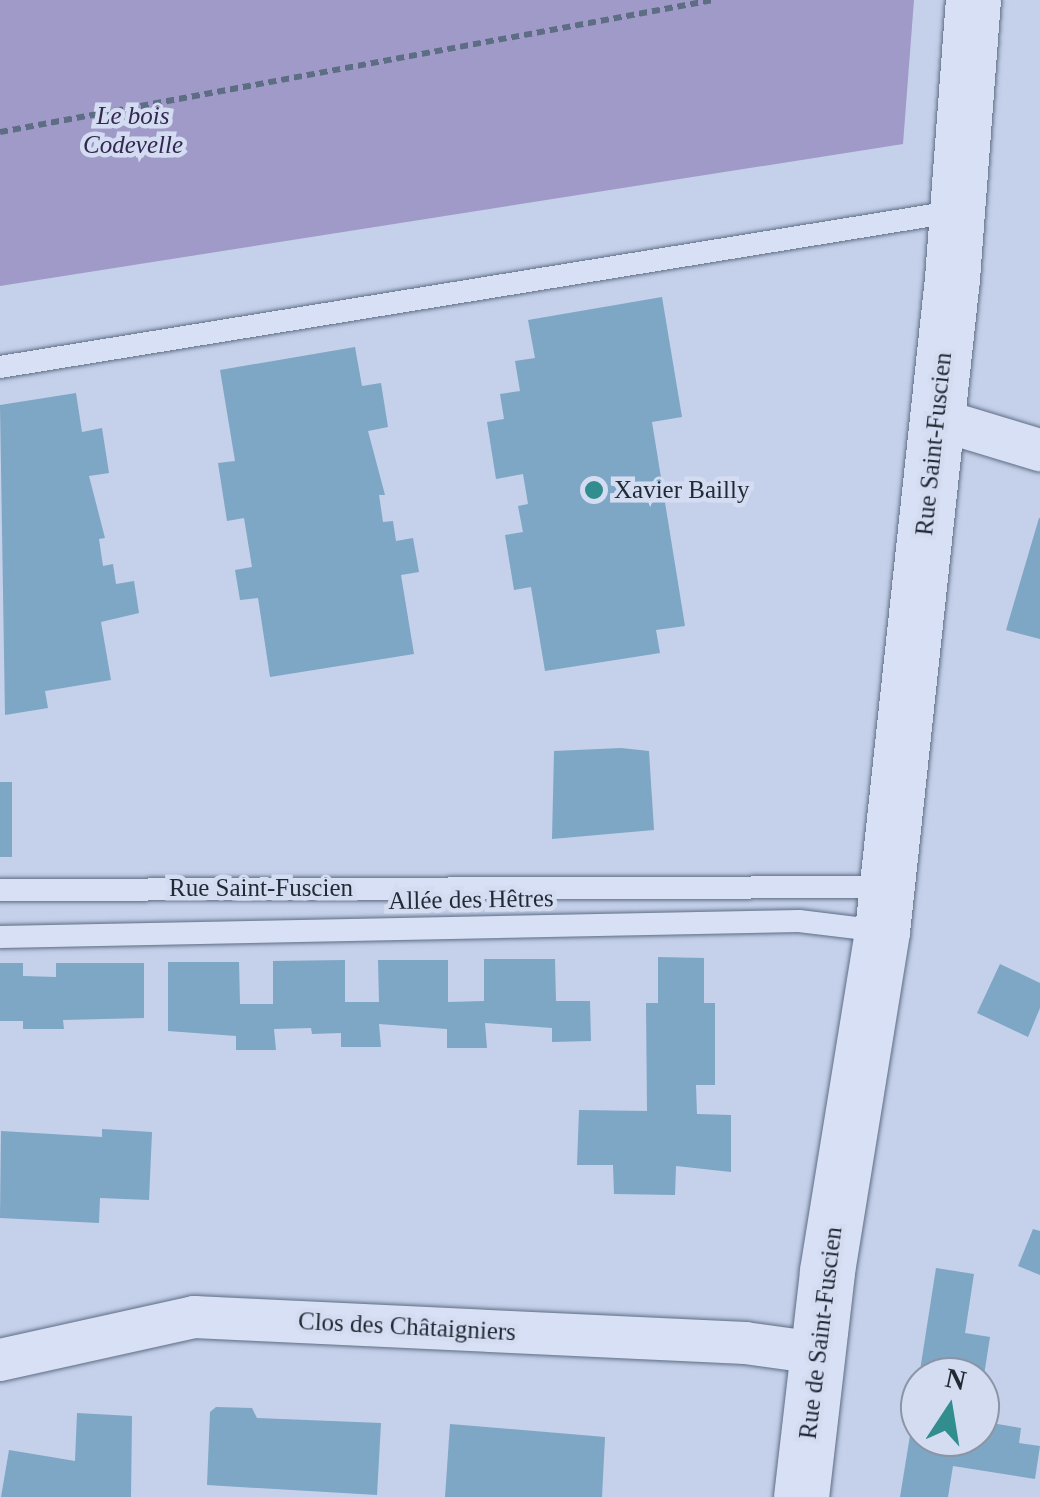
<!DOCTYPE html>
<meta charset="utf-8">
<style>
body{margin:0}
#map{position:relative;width:1040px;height:1497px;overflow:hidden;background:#c5d0ea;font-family:Georgia,serif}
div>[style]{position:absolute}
.green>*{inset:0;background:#a09ac8}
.building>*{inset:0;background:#7ea6c5;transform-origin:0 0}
.path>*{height:6px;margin-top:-3px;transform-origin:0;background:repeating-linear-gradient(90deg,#5d6e84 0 8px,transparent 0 13px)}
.roads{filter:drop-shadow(0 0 2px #5d6e84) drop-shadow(0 0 2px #5d6e84)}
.lane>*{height:22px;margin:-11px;padding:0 11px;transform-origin:11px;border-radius:11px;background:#d8e0f6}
.street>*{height:42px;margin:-21px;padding:0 21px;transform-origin:21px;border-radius:21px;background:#d8e0f6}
.secondary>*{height:55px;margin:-27.5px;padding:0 27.5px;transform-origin:27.5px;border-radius:27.5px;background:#d8e0f6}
.dots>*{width:28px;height:28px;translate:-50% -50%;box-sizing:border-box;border:5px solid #d4dcf2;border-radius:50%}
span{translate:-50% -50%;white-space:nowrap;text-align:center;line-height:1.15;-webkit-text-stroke:9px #d4dcf2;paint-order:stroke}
.park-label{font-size:25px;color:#332850;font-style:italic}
.street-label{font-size:25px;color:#1f2a35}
.poi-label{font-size:25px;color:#1f2a35}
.left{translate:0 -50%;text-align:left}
.north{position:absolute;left:900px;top:1357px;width:100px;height:100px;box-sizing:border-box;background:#d4dcf2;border:2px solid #8c95a6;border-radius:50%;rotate:12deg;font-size:28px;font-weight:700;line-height:40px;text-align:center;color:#1f2a35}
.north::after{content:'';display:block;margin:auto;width:35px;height:45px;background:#328d8e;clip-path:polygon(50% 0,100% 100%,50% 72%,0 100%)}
</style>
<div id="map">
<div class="green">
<div style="clip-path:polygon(0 0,914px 0,903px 144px,0 286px)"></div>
</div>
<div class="building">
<div style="clip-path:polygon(662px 297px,682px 417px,652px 422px,685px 626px,656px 630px,660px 653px,545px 671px,531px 587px,514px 590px,505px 535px,523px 532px,518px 506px,528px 504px,523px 474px,496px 479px,487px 422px,504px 419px,500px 394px,520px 391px,515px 361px,535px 358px,528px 320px)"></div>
<div style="clip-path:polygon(355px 347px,362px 386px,381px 383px,388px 427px,368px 431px,385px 495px,379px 495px,383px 522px,393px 521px,396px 541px,413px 538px,419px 572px,401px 575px,414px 654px,270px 677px,258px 598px,240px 600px,235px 570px,252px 567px,244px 518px,227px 521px,218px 463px,235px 461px,220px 370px)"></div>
<div style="clip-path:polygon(76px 393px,82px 432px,102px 428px,109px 473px,89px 476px,105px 538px,99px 539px,103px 566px,113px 564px,116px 584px,134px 581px,139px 613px,101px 622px,111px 680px,45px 691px,48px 708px,5px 715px,0 405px)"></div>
<div style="clip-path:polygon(1039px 518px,1040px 518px,1040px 639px,1006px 630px)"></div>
<div style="clip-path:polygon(621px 748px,649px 751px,654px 830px,552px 839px,554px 751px)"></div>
<div style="left:0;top:782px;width:12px;height:75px"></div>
<div style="clip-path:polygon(658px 957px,704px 958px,704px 1003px,715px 1003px,715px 1085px,696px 1085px,697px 1114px,731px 1115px,731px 1172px,676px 1166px,675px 1195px,614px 1194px,613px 1165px,577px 1165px,579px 1110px,647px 1111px,646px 1003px,658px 1003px)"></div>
<div style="clip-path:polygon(484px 959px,555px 959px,556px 1001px,590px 1001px,591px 1041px,552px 1042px,552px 1028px,485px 1023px,487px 1048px,447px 1048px,447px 1029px,379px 1024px,381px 1047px,341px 1047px,341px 1033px,312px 1034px,311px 1028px,274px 1029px,276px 1050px,236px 1050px,236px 1036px,168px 1031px,168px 962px,239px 962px,240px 1004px,273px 1004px,273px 961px,345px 960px,345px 1002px,379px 1002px,378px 960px,448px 960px,448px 1002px,484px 1001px)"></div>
<div style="clip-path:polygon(0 963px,23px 963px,23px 976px,56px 977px,56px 963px,144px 963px,144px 1018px,63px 1020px,64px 1029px,23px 1029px,23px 1021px,0 1021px)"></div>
<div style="clip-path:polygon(1000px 964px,1040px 983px,1040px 1008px,1028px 1037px,977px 1013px)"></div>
<div style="clip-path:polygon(102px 1129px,152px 1132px,149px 1200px,100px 1198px,99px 1223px,0 1218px,1px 1131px,102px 1137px)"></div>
<div style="clip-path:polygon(1033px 1229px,1040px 1231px,1040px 1275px,1018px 1266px)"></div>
<div style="clip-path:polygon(936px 1268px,974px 1274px,965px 1333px,990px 1337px,982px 1388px,980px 1377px,919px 1377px)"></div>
<div style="clip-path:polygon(918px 1386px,920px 1437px,980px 1437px,980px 1421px,1021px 1428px,1019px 1443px,1040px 1446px,1035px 1479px,953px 1466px,948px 1497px,900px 1497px)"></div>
<div style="clip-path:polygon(216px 1407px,252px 1408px,257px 1418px,381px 1423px,377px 1495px,207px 1485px,210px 1412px)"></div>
<div style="clip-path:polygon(77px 1413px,132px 1416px,131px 1497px,1px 1497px,9px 1450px,75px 1461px)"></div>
<div style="clip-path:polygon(450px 1424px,605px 1437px,602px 1497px,445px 1497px)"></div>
</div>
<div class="path">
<div style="left:0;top:132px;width:725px;rotate:-10.49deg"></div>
</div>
<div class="roads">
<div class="lane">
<div style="left:0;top:367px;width:971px;rotate:-9.25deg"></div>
<div style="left:0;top:890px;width:882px;rotate:-0.19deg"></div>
<div style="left:0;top:937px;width:799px;rotate:-1.15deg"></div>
<div style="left:799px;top:921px;width:84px;rotate:6.9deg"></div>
</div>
<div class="street">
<div style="left:937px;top:419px;width:108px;rotate:16.8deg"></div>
<div style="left:0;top:1360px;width:199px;rotate:-12.5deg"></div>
<div style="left:194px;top:1317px;width:552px;rotate:2.7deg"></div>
<div style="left:745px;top:1343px;width:73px;rotate:7.9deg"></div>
</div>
<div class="secondary">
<div style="left:801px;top:1497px;width:227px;rotate:-83.4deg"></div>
<div style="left:827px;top:1271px;width:344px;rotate:-80.8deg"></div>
<div style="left:882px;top:931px;width:657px;rotate:-83.88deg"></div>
<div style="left:952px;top:278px;width:279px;rotate:-85.7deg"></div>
</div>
</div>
<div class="dots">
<div style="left:594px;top:490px;background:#328d8e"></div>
</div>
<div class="park-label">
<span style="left:133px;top:131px">Le bois<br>Codevelle</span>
</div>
<div class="street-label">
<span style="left:934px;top:444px;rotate:-84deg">Rue Saint-Fuscien</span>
<span style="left:261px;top:888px">Rue Saint-Fuscien</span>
<span style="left:471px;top:900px;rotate:-1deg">Allée des Hêtres</span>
<span style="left:407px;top:1327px;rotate:3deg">Clos des Châtaigniers</span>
<span style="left:821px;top:1333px;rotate:-83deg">Rue de Saint-Fuscien</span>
</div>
<div class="poi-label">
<span class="left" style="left:614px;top:490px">Xavier Bailly</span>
</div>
<div class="north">N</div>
</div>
